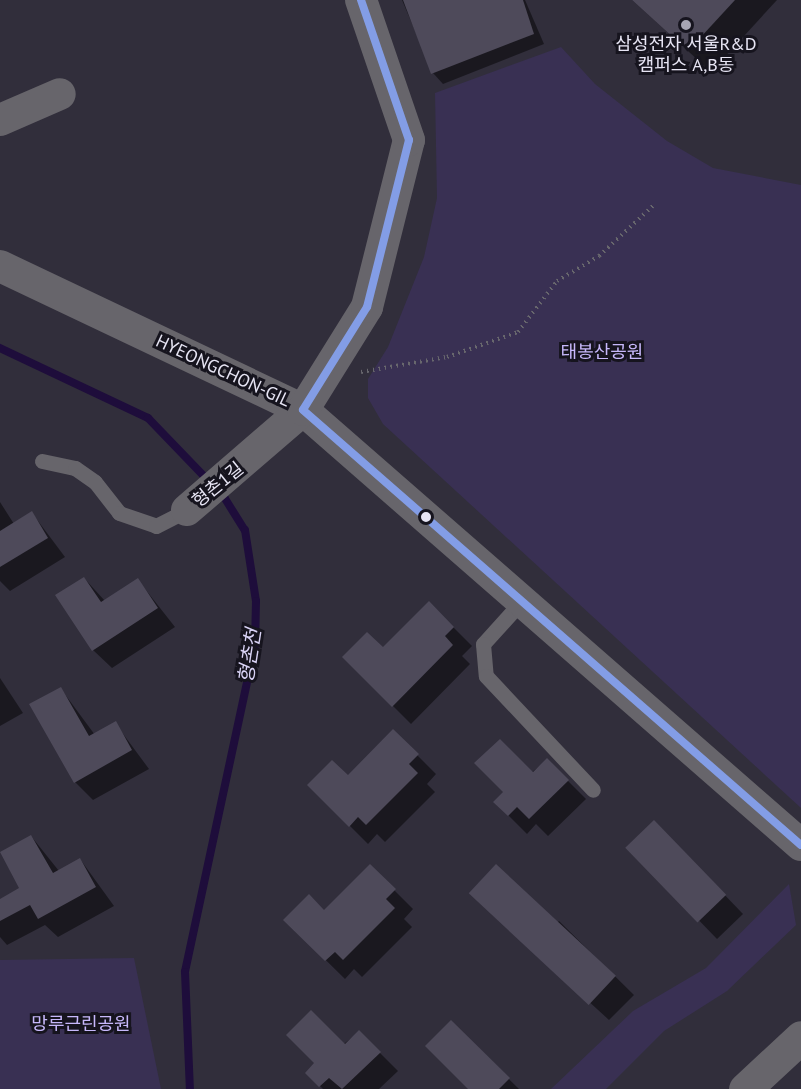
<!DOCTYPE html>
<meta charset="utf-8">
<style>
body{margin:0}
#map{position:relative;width:801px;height:1089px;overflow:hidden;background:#312e3b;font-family:"PT Sans","Noto Sans KR",sans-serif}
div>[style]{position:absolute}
.green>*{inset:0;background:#393053}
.shadow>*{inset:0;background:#0007}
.stream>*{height:8px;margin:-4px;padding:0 4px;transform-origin:4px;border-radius:4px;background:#1e0d3b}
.building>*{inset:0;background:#4e4a5a;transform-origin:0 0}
.path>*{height:4px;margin-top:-2px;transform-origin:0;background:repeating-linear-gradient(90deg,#68676d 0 1.5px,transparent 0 6px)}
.service>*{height:15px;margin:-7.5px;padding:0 7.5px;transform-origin:7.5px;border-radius:7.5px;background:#67656b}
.minor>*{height:32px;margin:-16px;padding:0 16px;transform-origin:16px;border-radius:16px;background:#67656b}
.tertiary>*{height:33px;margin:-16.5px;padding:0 16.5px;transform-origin:16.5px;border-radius:16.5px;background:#67656b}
.bus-1>*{height:8px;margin:-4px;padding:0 4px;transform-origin:4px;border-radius:4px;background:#839de6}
.dots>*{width:16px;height:16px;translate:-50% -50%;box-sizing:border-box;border:3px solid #16141e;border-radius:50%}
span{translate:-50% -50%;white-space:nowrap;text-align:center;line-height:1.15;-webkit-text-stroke:6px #16141e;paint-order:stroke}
.poi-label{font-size:18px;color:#e7e5f4}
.park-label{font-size:18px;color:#c7b8fb}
.street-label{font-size:18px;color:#e7e5f4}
.water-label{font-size:20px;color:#d8d2f4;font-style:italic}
</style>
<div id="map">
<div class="green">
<div style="clip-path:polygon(561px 47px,595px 84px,667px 141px,713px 168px,801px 185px,801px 808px,383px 424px,368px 398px,368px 379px,388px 347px,424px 257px,437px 198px,435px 93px)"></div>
<div style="clip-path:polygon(789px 884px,796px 925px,727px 991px,664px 1031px,606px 1089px,551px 1089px,633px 1011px,706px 968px)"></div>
<div style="clip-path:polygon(134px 958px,161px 1089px,0 1089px,0 960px)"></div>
</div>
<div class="shadow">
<div style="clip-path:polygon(402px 0,525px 0,544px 44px,443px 84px,433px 73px)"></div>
<div style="clip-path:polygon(632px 0,777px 0,711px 72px)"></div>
<div style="clip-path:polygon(0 502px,14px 524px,32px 513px,65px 557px,10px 591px,0 581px)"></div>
<div style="clip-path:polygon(84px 578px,105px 601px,138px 580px,175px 627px,112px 668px,93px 650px)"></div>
<div style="clip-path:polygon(429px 603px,472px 646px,462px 656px,470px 664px,411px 724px,344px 657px,383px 649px)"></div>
<div style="clip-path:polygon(0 678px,23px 713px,0 726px)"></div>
<div style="clip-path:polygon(61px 689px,95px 735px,115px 723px,149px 769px,93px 800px,75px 782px)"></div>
<div style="clip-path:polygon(393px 731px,436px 774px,427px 784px,435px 792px,385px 842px,377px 834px,368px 844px,309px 785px,348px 777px)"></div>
<div style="clip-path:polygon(547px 760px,586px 799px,548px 836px,536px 824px,527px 834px,495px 802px)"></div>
<div style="clip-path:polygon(31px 836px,59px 871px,80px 859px,114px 906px,58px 937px,45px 925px,7px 945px,0 937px,0 900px,21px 888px)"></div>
<div style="clip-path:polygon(672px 840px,743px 914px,717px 939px,628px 847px)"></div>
<div style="clip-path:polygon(370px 866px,413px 909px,404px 919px,412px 927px,362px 977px,354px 969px,345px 979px,285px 920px,324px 912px)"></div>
<div style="clip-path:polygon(489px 910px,555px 925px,559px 921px,634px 995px,609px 1020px)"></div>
<div style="clip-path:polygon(451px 1022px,519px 1089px,470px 1089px)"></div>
<div style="clip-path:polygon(359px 1032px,398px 1071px,379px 1089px,323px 1089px,307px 1073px)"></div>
</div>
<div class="stream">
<div style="left:0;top:348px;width:164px;rotate:25.3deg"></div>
<div style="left:148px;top:418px;width:110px;rotate:46.1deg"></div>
<div style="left:224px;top:497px;width:39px;rotate:58deg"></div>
<div style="left:245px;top:530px;width:72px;rotate:81.2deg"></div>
<div style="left:256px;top:601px;width:44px;rotate:91.3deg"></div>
<div style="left:255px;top:645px;width:334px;rotate:102.1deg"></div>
<div style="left:185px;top:972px;width:117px;rotate:87.6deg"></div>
</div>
<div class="building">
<div style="clip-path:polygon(403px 0,523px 0,534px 34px,431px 74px)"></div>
<div style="clip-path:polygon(632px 0,735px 0,688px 51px)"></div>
<div style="clip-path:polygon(32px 511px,48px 538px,0 567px,0 531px)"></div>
<div style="clip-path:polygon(84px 577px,101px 602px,138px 578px,158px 608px,92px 651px,55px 595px)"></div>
<div style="clip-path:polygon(429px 601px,454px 627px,445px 636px,453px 645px,392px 707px,342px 657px,367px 632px,383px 647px)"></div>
<div style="clip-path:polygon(61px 687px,89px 736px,116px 721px,132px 750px,74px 783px,29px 704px)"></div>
<div style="clip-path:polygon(393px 729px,419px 754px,409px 764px,418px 773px,366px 825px,358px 817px,349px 827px,307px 785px,332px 760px,348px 775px)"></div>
<div style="clip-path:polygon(500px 739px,533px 772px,547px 758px,569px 780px,529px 819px,517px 807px,508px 816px,493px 802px,503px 792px,474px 763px)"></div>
<div style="left:654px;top:820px;width:104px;height:40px;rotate:46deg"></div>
<div style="clip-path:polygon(31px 835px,53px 873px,80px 858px,96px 887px,38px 919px,30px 905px,0 921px,0 899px,19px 888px,0 852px)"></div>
<div style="clip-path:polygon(370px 864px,396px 889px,386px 899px,395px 908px,343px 960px,335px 952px,325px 961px,283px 920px,309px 894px,324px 910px)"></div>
<div style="left:496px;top:864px;width:164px;height:40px;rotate:43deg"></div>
<div style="clip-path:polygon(311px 1010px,345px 1044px,359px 1030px,381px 1052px,342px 1089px,329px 1078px,319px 1087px,305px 1073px,314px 1063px,286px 1035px)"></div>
<div style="clip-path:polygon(451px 1020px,510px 1078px,499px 1089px,468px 1089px,425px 1046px)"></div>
</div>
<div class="path">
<div style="left:361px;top:372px;width:87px;rotate:-9.9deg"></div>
<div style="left:447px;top:357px;width:75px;rotate:-19.4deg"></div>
<div style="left:518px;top:332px;width:64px;rotate:-52.6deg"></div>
<div style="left:557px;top:281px;width:49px;rotate:-30.8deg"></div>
<div style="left:599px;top:256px;width:76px;rotate:-42.9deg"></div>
</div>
<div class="service">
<div style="left:42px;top:461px;width:34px;rotate:12deg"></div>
<div style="left:75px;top:468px;width:24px;rotate:35deg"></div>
<div style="left:95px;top:482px;width:39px;rotate:52deg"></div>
<div style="left:119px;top:513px;width:39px;rotate:19deg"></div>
<div style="left:156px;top:526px;width:35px;rotate:-27deg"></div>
<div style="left:522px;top:601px;width:58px;rotate:132.2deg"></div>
<div style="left:483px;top:644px;width:32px;rotate:85deg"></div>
<div style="left:486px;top:676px;width:156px;rotate:46.8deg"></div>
</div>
<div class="minor">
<div style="left:0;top:120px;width:65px;rotate:-23.4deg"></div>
<div style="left:0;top:266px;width:335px;rotate:25.4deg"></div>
<div style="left:303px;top:410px;width:661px;rotate:41.14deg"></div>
<div style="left:187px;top:510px;width:153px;rotate:-40.8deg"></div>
<div style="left:303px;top:410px;width:121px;rotate:-58.1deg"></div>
<div style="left:367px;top:307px;width:172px;rotate:-75.9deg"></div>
<div style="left:409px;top:140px;width:148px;rotate:-108.9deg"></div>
</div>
<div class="tertiary">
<div style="left:745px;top:1089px;width:76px;rotate:-42.9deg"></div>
</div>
<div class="bus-1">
<div style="left:361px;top:0;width:148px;rotate:71.1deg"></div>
<div style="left:409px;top:140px;width:172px;rotate:104.1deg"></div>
<div style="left:367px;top:307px;width:121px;rotate:121.9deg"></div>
<div style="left:303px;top:410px;width:661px;rotate:41.14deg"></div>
</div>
<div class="dots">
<div style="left:686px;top:25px;background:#a7a5b3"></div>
<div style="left:426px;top:517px;background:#e7e5f4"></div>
</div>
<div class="poi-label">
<span style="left:686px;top:55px">삼성전자 서울R&amp;D<br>캠퍼스 A,B동</span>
</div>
<div class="park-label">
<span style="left:602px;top:352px">태봉산공원</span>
<span style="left:81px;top:1024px">망루근린공원</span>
</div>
<div class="street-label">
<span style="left:223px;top:371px;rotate:25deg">HYEONGCHON-GIL</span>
<span style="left:218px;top:485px;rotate:-39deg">형촌1길</span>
</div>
<div class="water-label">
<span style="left:250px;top:656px;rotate:-81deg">형촌천</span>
</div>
</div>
